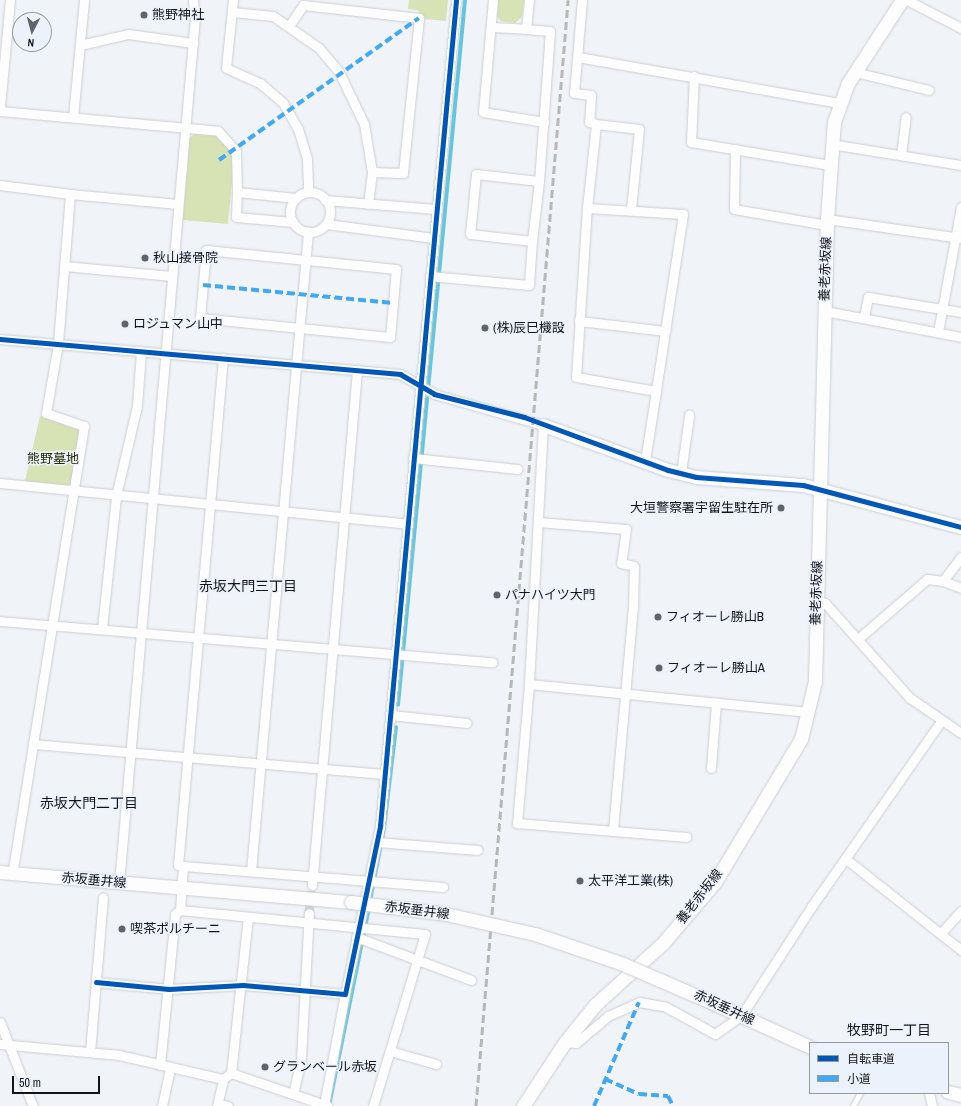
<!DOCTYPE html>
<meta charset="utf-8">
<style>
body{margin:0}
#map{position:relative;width:961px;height:1106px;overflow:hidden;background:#f0f3f8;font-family:"Archivo Narrow","Noto Sans JP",sans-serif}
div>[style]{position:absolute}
.green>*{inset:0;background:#d7e3b4}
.stream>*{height:3.5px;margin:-1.75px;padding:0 1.75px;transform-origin:1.75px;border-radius:1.75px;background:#64c5df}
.street-tunnel>*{height:9px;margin-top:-4.5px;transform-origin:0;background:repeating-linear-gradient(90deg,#cfd2d7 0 9px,transparent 0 13.5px)}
.roads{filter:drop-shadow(0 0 1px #cbced2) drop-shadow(0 0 1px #cbced2)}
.lane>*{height:4.5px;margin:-2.25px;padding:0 2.25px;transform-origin:2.25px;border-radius:2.25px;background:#fdfdfe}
.street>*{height:9px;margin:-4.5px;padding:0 4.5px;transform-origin:4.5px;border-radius:4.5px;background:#fdfdfe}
.street>.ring{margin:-4.5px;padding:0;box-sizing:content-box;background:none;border:9px solid #fdfdfe;border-radius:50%}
.secondary>*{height:13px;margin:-6.5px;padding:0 6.5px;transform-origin:6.5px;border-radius:6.5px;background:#fdfdfe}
.rail>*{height:3px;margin-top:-1.5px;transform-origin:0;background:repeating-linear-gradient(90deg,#b6b7b7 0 8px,transparent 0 12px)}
.bridges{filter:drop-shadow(0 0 1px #cbced2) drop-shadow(0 0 1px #cbced2)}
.secondary-bridge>*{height:13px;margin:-6.5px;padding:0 6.5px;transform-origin:6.5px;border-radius:6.5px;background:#fdfdfe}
.quiet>*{height:4px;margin-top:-2px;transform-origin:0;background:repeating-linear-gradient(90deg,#3fa9f5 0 8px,transparent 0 12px)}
.cycleway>*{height:5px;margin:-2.5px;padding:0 2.5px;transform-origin:2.5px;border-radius:2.5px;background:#0057b8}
.dots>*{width:11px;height:11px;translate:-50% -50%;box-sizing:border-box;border:2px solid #ecf2fc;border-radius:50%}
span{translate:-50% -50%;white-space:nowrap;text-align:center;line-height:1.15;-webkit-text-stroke:3px #ecf2fc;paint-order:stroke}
.poi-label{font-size:13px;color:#131519}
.left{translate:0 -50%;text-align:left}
.right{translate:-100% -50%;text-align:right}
.street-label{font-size:13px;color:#131519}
.park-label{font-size:13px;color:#262d05}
.neighbourhood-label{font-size:14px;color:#131519}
.legend{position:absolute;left:809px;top:1042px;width:140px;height:52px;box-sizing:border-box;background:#ecf2fc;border:1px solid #959aa1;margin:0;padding:5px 7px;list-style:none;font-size:12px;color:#131519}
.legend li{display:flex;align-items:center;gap:8px;height:20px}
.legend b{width:20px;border:1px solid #959aa1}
.north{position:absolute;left:12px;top:12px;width:40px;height:40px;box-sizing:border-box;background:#ecf2fc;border:1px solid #959aa1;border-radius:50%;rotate:186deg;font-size:11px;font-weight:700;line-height:16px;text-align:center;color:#131519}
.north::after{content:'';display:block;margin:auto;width:14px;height:18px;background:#606367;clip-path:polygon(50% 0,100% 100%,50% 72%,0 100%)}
.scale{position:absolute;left:12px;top:1076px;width:88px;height:18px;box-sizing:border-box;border:2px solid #131519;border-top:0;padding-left:5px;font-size:12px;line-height:14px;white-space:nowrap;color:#131519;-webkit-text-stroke:3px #ecf2fc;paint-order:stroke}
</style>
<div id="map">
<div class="green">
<div style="clip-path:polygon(409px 0,448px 0,446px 21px,424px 19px,417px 10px,408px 9px)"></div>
<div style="clip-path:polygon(497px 0,524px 0,522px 17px,515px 23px,501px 21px,496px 15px)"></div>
<div style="clip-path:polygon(196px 133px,215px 135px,227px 146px,234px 160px,228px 224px,183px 220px,189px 138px)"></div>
<div style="clip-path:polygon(40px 416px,80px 430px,71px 486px,25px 481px)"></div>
</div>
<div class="stream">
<div style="left:398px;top:705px;width:708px;rotate:-84.57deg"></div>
<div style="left:370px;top:901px;width:74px;rotate:-79.1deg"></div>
<div style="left:384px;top:828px;width:101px;rotate:-83.2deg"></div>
<div style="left:329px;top:1106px;width:203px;rotate:-78.6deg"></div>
</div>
<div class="street-tunnel">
<div style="left:309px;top:913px;width:28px;rotate:-84deg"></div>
</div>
<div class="roads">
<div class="lane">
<div style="left:853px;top:1106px;width:15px;rotate:-62deg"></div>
</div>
<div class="street">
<div style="left:233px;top:0;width:68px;rotate:95.9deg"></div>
<div style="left:226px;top:68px;width:37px;rotate:24deg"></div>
<div style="left:260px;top:83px;width:30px;rotate:41deg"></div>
<div style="left:283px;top:103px;width:30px;rotate:60deg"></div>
<div style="left:298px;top:129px;width:31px;rotate:73deg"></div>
<div style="left:307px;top:159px;width:33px;rotate:88deg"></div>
<div style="left:493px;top:0;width:112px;rotate:95.1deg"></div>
<div style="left:483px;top:112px;width:62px;rotate:9.3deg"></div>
<div style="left:582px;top:0;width:93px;rotate:94.9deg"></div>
<div style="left:574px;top:93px;width:17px;rotate:7deg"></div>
<div style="left:591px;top:95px;width:27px;rotate:94deg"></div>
<div style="left:589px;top:122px;width:7px;rotate:16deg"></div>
<div style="left:907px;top:0;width:61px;rotate:27.4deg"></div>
<div style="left:232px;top:12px;width:41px;rotate:5.6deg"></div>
<div style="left:273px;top:16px;width:56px;rotate:34.8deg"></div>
<div style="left:319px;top:48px;width:31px;rotate:50deg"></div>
<div style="left:339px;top:72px;width:58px;rotate:64.3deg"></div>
<div style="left:364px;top:124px;width:49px;rotate:80.5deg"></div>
<div style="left:372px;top:172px;width:32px;rotate:97deg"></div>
<div style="left:289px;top:26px;width:25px;rotate:-56deg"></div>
<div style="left:303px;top:5px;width:117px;rotate:6.4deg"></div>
<div style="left:419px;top:18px;width:156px;rotate:95.9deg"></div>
<div style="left:403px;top:173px;width:31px;rotate:-178deg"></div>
<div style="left:491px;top:27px;width:35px;rotate:3deg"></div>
<div style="left:526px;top:29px;width:29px;rotate:-84deg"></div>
<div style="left:80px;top:45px;width:49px;rotate:-12.9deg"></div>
<div style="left:128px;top:34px;width:66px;rotate:7.9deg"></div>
<div style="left:578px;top:57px;width:265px;rotate:10deg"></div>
<div style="left:855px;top:72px;width:76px;rotate:13.7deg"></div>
<div style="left:694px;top:76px;width:66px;rotate:92.6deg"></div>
<div style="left:691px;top:142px;width:141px;rotate:9.4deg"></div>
<div style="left:0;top:107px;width:107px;rotate:-84.7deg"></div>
<div style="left:0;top:111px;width:219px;rotate:5.2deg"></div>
<div style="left:218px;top:131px;width:27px;rotate:48deg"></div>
<div style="left:236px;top:151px;width:41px;rotate:88.6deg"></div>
<div style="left:73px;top:117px;width:118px;rotate:-84.6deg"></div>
<div style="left:831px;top:144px;width:132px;rotate:9.2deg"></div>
<div style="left:735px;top:149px;width:60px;rotate:91deg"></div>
<div style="left:734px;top:209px;width:94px;rotate:9.8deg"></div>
<div style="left:901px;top:155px;width:38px;rotate:-83deg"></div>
<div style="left:0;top:185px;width:71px;rotate:7.3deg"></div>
<div style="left:70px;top:194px;width:150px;rotate:94.6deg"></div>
<div style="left:58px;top:344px;width:70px;rotate:99.9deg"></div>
<div style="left:46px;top:413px;width:40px;rotate:18.9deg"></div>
<div style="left:84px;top:426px;width:454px;rotate:99.1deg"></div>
<div class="ring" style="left:290px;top:192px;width:31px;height:31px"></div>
<div style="left:70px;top:194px;width:108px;rotate:5.3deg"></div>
<div style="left:325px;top:200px;width:111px;rotate:4.6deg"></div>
<div style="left:587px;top:208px;width:96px;rotate:3.6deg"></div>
<div style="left:683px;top:214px;width:179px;rotate:98.7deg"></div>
<div style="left:656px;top:391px;width:81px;rotate:-170.1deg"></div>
<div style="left:576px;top:377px;width:169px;rotate:-86.3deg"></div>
<div style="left:587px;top:208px;width:84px;rotate:-83.9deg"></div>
<div style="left:596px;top:124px;width:43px;rotate:6.6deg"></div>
<div style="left:639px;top:129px;width:80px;rotate:95.7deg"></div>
<div style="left:827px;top:219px;width:135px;rotate:8.1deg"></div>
<div style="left:292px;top:222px;width:56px;rotate:-174.9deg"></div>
<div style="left:236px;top:217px;width:25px;rotate:-88deg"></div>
<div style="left:237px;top:192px;width:59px;rotate:5.8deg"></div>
<div style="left:326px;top:224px;width:109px;rotate:7.4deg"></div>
<div style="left:532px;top:241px;width:60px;rotate:-83.3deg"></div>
<div style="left:206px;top:250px;width:191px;rotate:5.7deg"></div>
<div style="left:396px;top:269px;width:68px;rotate:95deg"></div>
<div style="left:390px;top:337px;width:191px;rotate:-174.3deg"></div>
<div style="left:200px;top:318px;width:68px;rotate:-85deg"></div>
<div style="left:64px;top:266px;width:108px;rotate:5.3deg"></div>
<div style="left:430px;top:276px;width:99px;rotate:5.2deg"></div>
<div style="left:529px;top:285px;width:44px;rotate:-86.1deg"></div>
<div style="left:532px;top:241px;width:62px;rotate:-173.6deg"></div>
<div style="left:470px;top:234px;width:60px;rotate:-84.3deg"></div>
<div style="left:476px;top:174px;width:63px;rotate:6.3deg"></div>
<div style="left:539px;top:181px;width:150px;rotate:-85.8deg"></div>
<div style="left:550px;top:31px;width:24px;rotate:-175deg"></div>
<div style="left:825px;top:311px;width:138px;rotate:10.8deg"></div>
<div style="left:864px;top:317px;width:20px;rotate:-79deg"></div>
<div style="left:868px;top:297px;width:94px;rotate:9.2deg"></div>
<div style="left:579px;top:321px;width:87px;rotate:6.6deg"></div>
<div style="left:938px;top:332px;width:127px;rotate:-79.6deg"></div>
<div style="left:0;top:339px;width:402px;rotate:5deg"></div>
<div style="left:400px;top:374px;width:39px;rotate:30deg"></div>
<div style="left:434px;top:394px;width:113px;rotate:15.9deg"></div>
<div style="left:543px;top:425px;width:259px;rotate:93.1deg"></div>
<div style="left:529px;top:684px;width:281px;rotate:5.7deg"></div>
<div style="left:223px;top:358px;width:509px;rotate:95.07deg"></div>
<div style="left:178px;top:865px;width:5px;rotate:11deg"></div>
<div style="left:183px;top:866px;width:44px;rotate:93.9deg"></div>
<div style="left:180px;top:910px;width:246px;rotate:5.6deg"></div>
<div style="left:425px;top:934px;width:180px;rotate:106.8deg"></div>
<div style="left:413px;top:458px;width:105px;rotate:6deg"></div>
<div style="left:645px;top:461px;width:71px;rotate:-81.1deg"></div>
<div style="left:681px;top:473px;width:59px;rotate:-82.1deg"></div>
<div style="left:0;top:483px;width:410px;rotate:5.7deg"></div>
<div style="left:538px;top:522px;width:88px;rotate:4.5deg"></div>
<div style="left:626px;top:529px;width:34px;rotate:98deg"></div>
<div style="left:621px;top:563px;width:13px;rotate:13deg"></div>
<div style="left:634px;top:566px;width:40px;rotate:91.4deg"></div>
<div style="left:633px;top:606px;width:226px;rotate:95.1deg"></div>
<div style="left:961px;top:557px;width:30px;rotate:127deg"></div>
<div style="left:943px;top:581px;width:19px;rotate:21deg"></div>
<div style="left:816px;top:599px;width:10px;rotate:24deg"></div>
<div style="left:825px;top:603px;width:127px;rotate:48.2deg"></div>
<div style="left:910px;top:698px;width:62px;rotate:34.5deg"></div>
<div style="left:0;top:621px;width:494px;rotate:4.8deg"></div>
<div style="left:102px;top:628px;width:133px;rotate:-83.9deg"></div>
<div style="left:116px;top:496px;width:92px;rotate:-76.9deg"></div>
<div style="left:137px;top:406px;width:55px;rotate:-85.8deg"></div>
<div style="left:859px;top:638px;width:90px;rotate:-40.9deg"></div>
<div style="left:927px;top:579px;width:16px;rotate:7deg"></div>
<div style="left:529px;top:684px;width:140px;rotate:94.9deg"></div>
<div style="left:517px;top:823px;width:170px;rotate:4.7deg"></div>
<div style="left:391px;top:715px;width:76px;rotate:6deg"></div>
<div style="left:33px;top:744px;width:353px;rotate:4.9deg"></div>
<div style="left:711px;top:768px;width:65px;rotate:-85.6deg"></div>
<div style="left:377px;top:842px;width:101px;rotate:4.5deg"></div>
<div style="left:846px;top:859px;width:147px;rotate:38.4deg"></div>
<div style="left:183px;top:866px;width:261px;rotate:4.6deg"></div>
<div style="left:251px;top:871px;width:642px;rotate:-84.9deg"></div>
<div style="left:119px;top:883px;width:869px;rotate:-84.98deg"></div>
<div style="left:195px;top:17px;width:17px;rotate:-97deg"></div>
<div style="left:312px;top:885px;width:516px;rotate:-85deg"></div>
<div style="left:941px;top:933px;width:30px;rotate:-48deg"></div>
<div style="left:356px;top:937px;width:123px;rotate:20.5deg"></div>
<div style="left:96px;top:982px;width:73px;rotate:5.5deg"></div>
<div style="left:169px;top:989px;width:74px;rotate:-3.1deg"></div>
<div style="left:243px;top:985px;width:102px;rotate:5deg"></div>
<div style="left:345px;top:994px;width:172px;rotate:-78.2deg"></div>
<div style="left:380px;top:826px;width:829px;rotate:-84.74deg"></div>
<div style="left:0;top:1022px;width:90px;rotate:68.6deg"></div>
<div style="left:565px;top:1042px;width:11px;rotate:5deg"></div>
<div style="left:576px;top:1043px;width:42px;rotate:-40.2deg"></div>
<div style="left:608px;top:1016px;width:34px;rotate:-24deg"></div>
<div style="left:639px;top:1002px;width:27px;rotate:10deg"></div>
<div style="left:666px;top:1007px;width:56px;rotate:28.9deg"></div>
<div style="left:715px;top:1034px;width:32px;rotate:-35deg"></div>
<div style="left:741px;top:1016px;width:131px;rotate:-57.2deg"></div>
<div style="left:812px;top:906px;width:226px;rotate:-55.1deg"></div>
<div style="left:0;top:1044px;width:120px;rotate:5.3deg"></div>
<div style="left:119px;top:1055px;width:107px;rotate:13deg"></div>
<div style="left:223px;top:1079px;width:10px;rotate:-37deg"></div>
<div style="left:231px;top:1073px;width:157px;rotate:-83.8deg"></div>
<div style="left:390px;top:1051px;width:48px;rotate:15.8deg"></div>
<div style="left:90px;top:1052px;width:155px;rotate:-85.2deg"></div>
<div style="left:160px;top:1065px;width:152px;rotate:-84.3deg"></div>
<div style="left:175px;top:914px;width:6px;rotate:-39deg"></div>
<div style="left:231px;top:1073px;width:102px;rotate:18.8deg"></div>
<div style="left:929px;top:1093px;width:13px;rotate:77deg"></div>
<div style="left:293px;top:1094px;width:36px;rotate:-77deg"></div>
<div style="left:301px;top:1059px;width:146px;rotate:-86.9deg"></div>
<div style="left:218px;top:1104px;width:10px;rotate:11deg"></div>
<div style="left:324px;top:1105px;width:113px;rotate:-79.3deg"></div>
<div style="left:162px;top:1106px;width:39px;rotate:-78deg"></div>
<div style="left:217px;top:1106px;width:28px;rotate:-77deg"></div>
</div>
<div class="secondary">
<div style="left:543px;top:425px;width:133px;rotate:19.8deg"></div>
<div style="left:668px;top:470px;width:29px;rotate:14deg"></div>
<div style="left:696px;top:477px;width:107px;rotate:4.3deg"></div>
<div style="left:803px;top:485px;width:163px;rotate:14.9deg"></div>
<div style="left:0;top:872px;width:352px;rotate:4.9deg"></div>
<div style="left:713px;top:1003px;width:107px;rotate:24.4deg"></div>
<div style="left:948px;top:1092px;width:13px;rotate:13deg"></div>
<div style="left:523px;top:1106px;width:77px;rotate:-56.7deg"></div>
<div style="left:565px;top:1042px;width:48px;rotate:-51deg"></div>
<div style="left:595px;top:1005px;width:92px;rotate:-42.4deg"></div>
<div style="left:663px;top:943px;width:80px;rotate:-49.6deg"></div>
<div style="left:715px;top:882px;width:167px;rotate:-59deg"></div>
<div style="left:801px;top:739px;width:60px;rotate:-76.4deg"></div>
<div style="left:815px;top:681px;width:462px;rotate:-88.5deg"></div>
<div style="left:827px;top:219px;width:97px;rotate:-85.9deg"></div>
<div style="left:834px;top:122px;width:41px;rotate:-70.3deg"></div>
<div style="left:848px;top:83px;width:99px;rotate:-57deg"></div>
</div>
</div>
<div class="rail">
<div style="left:476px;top:1106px;width:1110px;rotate:-85.24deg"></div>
</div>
<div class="bridges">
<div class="secondary-bridge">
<div style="left:351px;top:902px;width:96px;rotate:7.2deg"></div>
<div style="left:446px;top:914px;width:91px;rotate:12.7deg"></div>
<div style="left:535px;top:934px;width:93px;rotate:18.8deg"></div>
<div style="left:623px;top:964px;width:98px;rotate:23.4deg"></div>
</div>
</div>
<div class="quiet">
<div style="left:219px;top:160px;width:245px;rotate:-35.4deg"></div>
<div style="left:203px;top:285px;width:191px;rotate:5.4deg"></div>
<div style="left:605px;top:1079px;width:37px;rotate:24deg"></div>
<div style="left:639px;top:1094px;width:29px;rotate:4deg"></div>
<div style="left:668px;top:1096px;width:11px;rotate:63deg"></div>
<div style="left:594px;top:1106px;width:113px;rotate:-66.6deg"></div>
</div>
<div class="cycleway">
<div style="left:0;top:339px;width:402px;rotate:5deg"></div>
<div style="left:400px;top:374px;width:39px;rotate:30deg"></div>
<div style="left:434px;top:394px;width:93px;rotate:14.3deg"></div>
<div style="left:524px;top:417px;width:153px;rotate:20.2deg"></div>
<div style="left:668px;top:470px;width:29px;rotate:14deg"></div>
<div style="left:696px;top:477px;width:107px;rotate:4.3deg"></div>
<div style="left:803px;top:485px;width:163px;rotate:14.9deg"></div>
<div style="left:96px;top:982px;width:73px;rotate:5.5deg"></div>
<div style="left:169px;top:989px;width:74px;rotate:-3.1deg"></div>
<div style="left:243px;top:985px;width:102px;rotate:5deg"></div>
<div style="left:345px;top:994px;width:172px;rotate:-78.2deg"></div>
<div style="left:380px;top:826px;width:829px;rotate:-84.74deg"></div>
</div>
<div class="dots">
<div style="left:144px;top:15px;background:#606367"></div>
<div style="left:145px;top:258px;background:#606367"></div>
<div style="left:125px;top:324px;background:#606367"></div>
<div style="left:485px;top:328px;background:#606367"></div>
<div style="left:781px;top:508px;background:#606367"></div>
<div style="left:497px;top:595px;background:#606367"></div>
<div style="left:658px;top:617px;background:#606367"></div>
<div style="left:659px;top:668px;background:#606367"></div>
<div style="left:580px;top:881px;background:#606367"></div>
<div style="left:122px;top:929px;background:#606367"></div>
<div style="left:265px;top:1067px;background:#606367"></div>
</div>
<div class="poi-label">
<span class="left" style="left:152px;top:15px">熊野神社</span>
<span class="left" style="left:153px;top:258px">秋山接骨院</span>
<span class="left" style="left:133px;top:324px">ロジュマン山中</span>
<span class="left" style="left:493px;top:328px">(株)辰巳機設</span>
<span class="right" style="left:773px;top:508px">大垣警察署宇留生駐在所</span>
<span class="left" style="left:505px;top:595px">パナハイツ大門</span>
<span class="left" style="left:666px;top:617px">フィオーレ勝山B</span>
<span class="left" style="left:667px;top:668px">フィオーレ勝山A</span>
<span class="left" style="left:588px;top:881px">太平洋工業(株)</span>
<span class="left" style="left:130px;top:929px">喫茶ポルチーニ</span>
<span class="left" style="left:273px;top:1067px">グランベール赤坂</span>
</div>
<div class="street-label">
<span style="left:826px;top:269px;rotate:-88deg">養老赤坂線</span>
<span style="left:817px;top:593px;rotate:-88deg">養老赤坂線</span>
<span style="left:94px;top:881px;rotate:5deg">赤坂垂井線</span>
<span style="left:700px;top:897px;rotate:-52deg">養老赤坂線</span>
<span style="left:417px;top:911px;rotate:7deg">赤坂垂井線</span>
<span style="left:724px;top:1008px;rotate:25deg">赤坂垂井線</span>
</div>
<div class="park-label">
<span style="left:53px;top:459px">熊野墓地</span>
</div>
<div class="neighbourhood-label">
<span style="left:248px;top:586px">赤坂大門三丁目</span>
<span style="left:89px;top:803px">赤坂大門二丁目</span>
<span style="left:889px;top:1030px">牧野町一丁目</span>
</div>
<ul class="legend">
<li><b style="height:5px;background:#0057b8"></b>自転車道</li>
<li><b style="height:5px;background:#3fa9f5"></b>小道</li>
</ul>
<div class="north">N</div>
<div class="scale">50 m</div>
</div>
